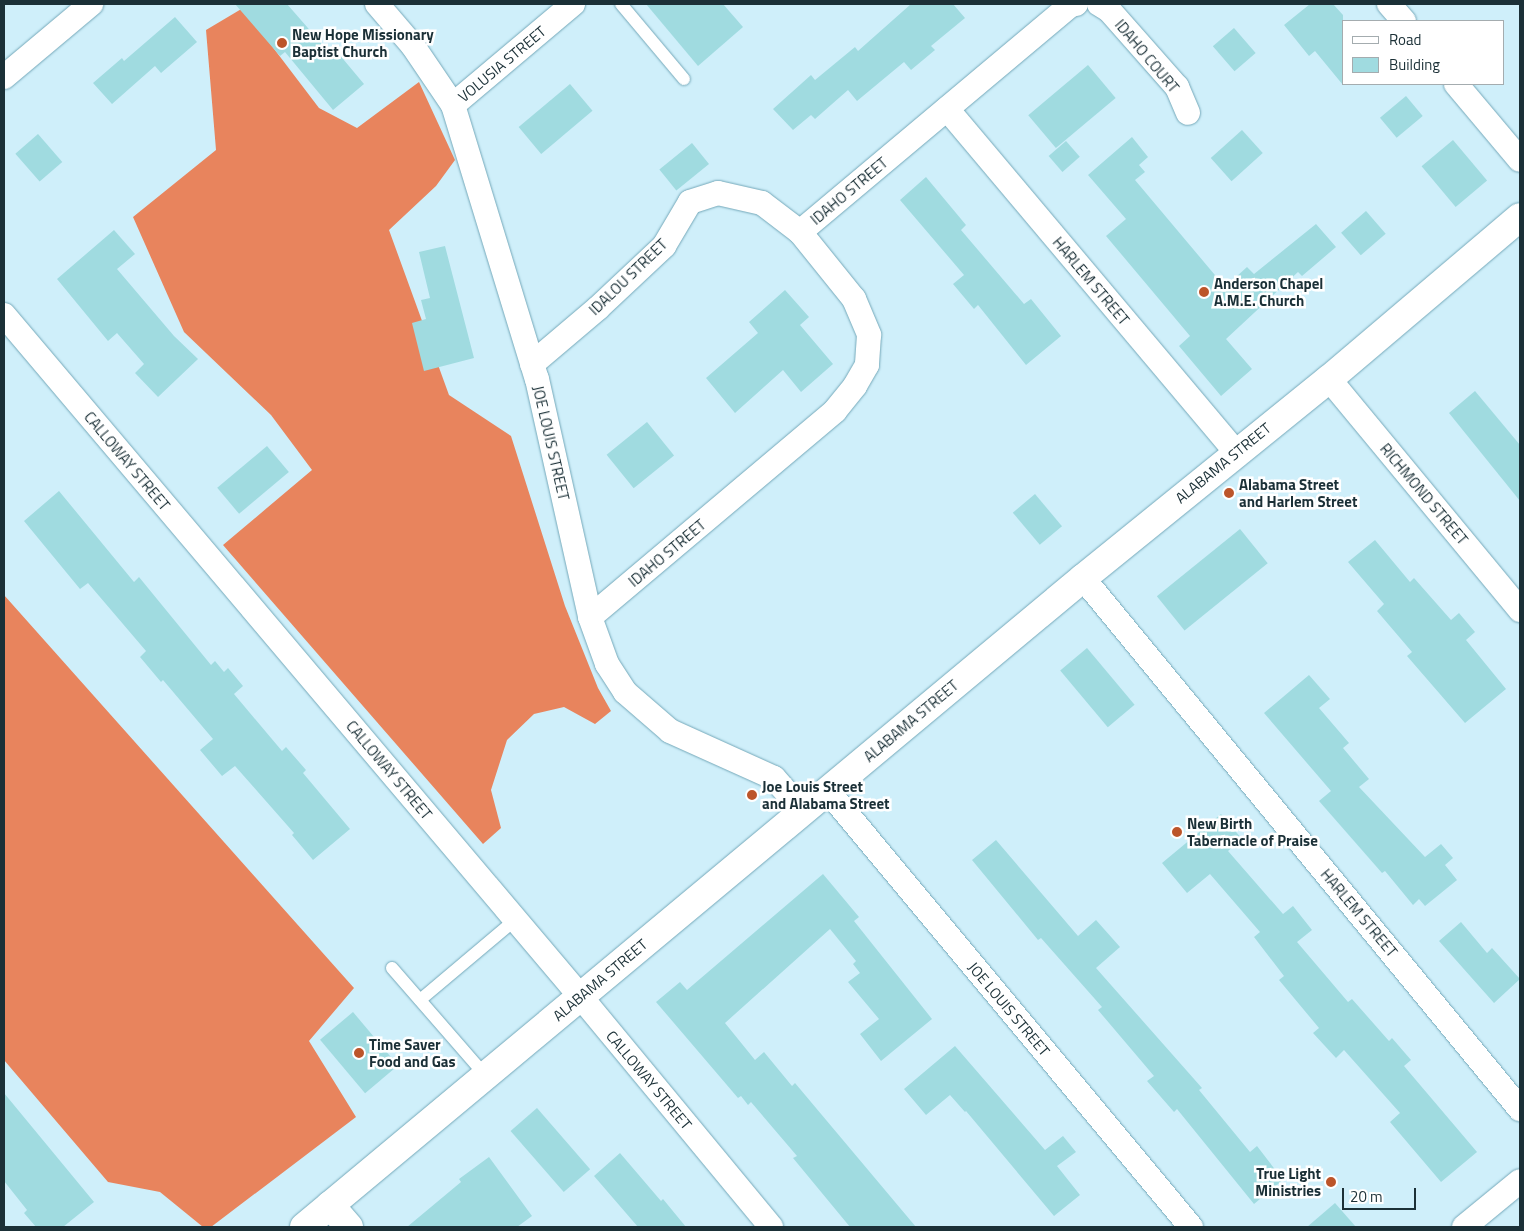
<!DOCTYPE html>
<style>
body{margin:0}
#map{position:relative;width:1524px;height:1231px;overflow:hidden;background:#cfeffa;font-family:"Titillium Web",sans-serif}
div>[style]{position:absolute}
.forest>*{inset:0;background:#e8845d}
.building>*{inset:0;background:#a0dbe0;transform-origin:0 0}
.roads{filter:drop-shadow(0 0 1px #74a8b9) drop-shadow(0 0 1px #74a8b9)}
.lane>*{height:12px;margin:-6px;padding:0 6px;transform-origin:6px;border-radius:6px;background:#fff}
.street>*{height:24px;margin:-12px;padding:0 12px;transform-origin:12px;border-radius:12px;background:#fff}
.secondary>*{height:28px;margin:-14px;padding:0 14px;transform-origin:14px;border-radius:14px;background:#fff}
.dots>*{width:14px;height:14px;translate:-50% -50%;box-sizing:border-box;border:2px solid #fff;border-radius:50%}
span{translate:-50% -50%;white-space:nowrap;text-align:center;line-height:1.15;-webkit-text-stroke:5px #fff;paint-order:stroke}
.poi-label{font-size:15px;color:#1b3037;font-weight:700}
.left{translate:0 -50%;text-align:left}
.right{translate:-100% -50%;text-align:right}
.street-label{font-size:15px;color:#1b3037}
.frame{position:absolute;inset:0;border:5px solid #1b3037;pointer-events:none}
.legend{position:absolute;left:1342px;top:20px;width:162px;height:65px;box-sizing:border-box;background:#fff;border:1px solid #a4acaf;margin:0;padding:6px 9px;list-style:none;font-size:15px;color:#1b3037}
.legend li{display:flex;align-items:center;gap:10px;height:25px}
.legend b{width:25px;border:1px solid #a4acaf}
.scale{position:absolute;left:1342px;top:1188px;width:74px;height:22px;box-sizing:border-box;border:2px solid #1b3037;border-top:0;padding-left:6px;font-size:15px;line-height:18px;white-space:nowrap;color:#1b3037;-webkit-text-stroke:4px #fff;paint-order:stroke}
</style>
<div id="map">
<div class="forest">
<div style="clip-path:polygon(243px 8px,319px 108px,357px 128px,419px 82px,455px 160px,436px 186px,389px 230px,449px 395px,511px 436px,565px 606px,598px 688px,611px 711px,595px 724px,564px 707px,534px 714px,507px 740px,491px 790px,501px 828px,483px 844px,223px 545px,312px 470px,271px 415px,184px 332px,133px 217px,216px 150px,206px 30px)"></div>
<div style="clip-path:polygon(4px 595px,354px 988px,309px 1041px,356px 1117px,211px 1227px,203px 1227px,160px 1192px,108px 1182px,4px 1060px)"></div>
</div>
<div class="building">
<div style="clip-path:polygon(235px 4px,287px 4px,328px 51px,333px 47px,364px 84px,333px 110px,285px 52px,280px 56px)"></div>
<div style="clip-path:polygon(646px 4px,723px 4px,743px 27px,698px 66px)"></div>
<div style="clip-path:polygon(911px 4px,953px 4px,965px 18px,931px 46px,935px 50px,911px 70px,904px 62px,857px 101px,848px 90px,815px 119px,811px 115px,793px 130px,773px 109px,811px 75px,815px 80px,855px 47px,858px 51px)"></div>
<div style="clip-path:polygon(1310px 4px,1333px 4px,1343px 15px,1343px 85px,1315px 51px,1309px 56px,1284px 25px)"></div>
<div style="clip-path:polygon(175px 17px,197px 42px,161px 73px,155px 66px,112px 104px,93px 83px,122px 58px,124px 61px)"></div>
<div style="left:1234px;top:28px;width:33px;height:28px;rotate:49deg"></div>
<div style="left:1088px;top:65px;width:43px;height:78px;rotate:50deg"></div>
<div style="left:570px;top:84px;width:35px;height:67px;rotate:50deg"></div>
<div style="left:1406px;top:96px;width:26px;height:34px;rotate:50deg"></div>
<div style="left:1242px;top:130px;width:31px;height:42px;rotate:48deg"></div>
<div style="left:38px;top:134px;width:37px;height:30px;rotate:49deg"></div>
<div style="clip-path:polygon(1132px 137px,1148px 157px,1139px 165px,1145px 172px,1135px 180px,1225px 287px,1247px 267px,1254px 274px,1316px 224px,1336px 247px,1302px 276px,1298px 272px,1226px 339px,1252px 369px,1221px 396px,1179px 346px,1190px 336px,1106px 236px,1126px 219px,1088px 175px)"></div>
<div style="left:1453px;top:140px;width:53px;height:41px;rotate:50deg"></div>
<div style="left:1066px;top:141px;width:21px;height:23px;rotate:49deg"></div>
<div style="left:692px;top:143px;width:27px;height:42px;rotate:51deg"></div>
<div style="clip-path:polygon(926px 177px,966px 225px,961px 230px,1024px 304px,1031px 299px,1061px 336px,1026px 365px,978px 305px,974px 309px,953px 284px,964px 275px,900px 200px)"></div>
<div style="left:1366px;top:211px;width:30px;height:33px;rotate:49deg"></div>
<div style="clip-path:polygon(114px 230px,135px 254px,117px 269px,174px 336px,198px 359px,158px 397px,135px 373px,144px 364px,117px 333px,108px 341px,57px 279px)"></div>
<div style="clip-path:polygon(445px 246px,474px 358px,424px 371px,412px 323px,426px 319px,421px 300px,430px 298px,419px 252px)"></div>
<div style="clip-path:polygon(785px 290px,809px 317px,800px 325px,833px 364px,801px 392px,783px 370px,735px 413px,706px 378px,758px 333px,749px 322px)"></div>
<div style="clip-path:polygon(1475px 391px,1520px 445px,1520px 501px,1449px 413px)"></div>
<div style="left:647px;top:422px;width:43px;height:52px;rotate:51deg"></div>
<div style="left:267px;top:446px;width:34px;height:65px;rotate:50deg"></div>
<div style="clip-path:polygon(59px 491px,134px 582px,139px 577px,211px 665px,215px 661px,224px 672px,228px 668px,243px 686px,234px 694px,282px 751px,286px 747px,306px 770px,303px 773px,350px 829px,313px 860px,292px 835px,294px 833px,235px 766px,222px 776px,200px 750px,213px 739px,163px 680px,161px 682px,140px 657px,146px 651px,88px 583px,80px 589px,24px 521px)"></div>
<div style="left:1035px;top:494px;width:42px;height:29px;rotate:50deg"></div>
<div style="left:1240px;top:529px;width:44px;height:107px;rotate:51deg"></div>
<div style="clip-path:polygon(1375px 540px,1410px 582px,1414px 578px,1451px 620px,1459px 613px,1475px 632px,1466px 640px,1506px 689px,1465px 723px,1407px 656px,1412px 652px,1377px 611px,1384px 604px,1348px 562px)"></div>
<div style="left:1087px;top:648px;width:74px;height:35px;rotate:50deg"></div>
<div style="clip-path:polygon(1309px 675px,1330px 699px,1319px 708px,1349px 743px,1343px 748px,1369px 779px,1359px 787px,1425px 857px,1441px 844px,1453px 858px,1445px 865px,1457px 880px,1425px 906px,1419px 899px,1413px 905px,1385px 871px,1382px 873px,1319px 801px,1331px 791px,1264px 713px)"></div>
<div style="clip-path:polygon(1221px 814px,1242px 839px,1228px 851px,1283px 914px,1293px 906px,1312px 930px,1297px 942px,1348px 1002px,1352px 999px,1389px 1041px,1392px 1038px,1411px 1060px,1404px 1066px,1477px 1152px,1441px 1182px,1390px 1122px,1400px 1113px,1344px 1050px,1336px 1058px,1313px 1033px,1319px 1028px,1279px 980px,1284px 976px,1254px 937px,1260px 932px,1210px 874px,1187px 893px,1162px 863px)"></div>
<div style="clip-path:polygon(996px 840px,1078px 936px,1096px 920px,1120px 947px,1096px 968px,1202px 1088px,1199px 1090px,1250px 1152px,1257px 1146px,1283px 1180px,1254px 1204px,1177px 1109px,1174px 1112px,1147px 1081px,1154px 1076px,1098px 1010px,1102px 1007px,1041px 938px,1038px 940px,972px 860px)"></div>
<div style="clip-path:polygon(823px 874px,859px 917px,854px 921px,932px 1019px,881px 1061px,860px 1034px,879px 1019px,848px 982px,860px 973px,853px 964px,856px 961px,830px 929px,725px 1023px,755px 1060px,764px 1052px,792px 1086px,795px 1083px,916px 1227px,850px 1227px,793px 1158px,797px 1156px,751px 1102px,748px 1105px,741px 1096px,738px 1098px,656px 1002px,680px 982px,687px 990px)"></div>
<div style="clip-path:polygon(1461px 922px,1487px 953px,1492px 948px,1520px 979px,1494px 1003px,1439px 941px)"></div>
<div style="left:353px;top:1012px;width:70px;height:43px;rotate:50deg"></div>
<div style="clip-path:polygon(955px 1046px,1045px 1150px,1063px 1136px,1076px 1152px,1057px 1166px,1080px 1195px,1054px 1216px,966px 1111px,965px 1112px,950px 1095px,926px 1115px,904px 1089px)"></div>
<div style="clip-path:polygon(4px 1093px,94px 1202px,63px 1227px,36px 1227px,24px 1213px,27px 1210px,4px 1181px)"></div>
<div style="left:537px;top:1108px;width:81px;height:35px;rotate:49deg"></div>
<div style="clip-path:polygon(620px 1153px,661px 1201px,663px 1199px,686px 1227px,638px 1227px,594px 1176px)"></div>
<div style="clip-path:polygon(489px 1157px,532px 1216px,517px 1227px,407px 1227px,461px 1182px,459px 1179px)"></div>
<div style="clip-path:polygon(1335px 1203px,1356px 1227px,1307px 1227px)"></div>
</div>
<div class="roads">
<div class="lane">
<div style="left:621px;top:4px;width:98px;rotate:50deg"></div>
<div style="left:392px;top:968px;width:143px;rotate:49deg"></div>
<div style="left:420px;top:1000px;width:124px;rotate:-40.1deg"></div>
</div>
<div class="street">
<div style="left:377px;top:4px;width:55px;rotate:49.4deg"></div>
<div style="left:413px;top:46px;width:71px;rotate:55.9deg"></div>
<div style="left:453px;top:105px;width:287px;rotate:73deg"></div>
<div style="left:537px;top:379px;width:244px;rotate:77.4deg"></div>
<div style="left:590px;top:617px;width:50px;rotate:70.1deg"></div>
<div style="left:607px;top:664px;width:33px;rotate:57deg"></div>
<div style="left:625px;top:692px;width:60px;rotate:40.9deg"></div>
<div style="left:670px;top:731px;width:114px;rotate:24.3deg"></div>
<div style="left:774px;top:778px;width:44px;rotate:48.7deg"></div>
<div style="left:1099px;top:4px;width:12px;rotate:31deg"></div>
<div style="left:1109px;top:10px;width:103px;rotate:48.6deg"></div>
<div style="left:1177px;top:87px;width:28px;rotate:67deg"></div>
<div style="left:1389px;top:4px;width:23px;rotate:49deg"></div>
<div style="left:4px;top:77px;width:114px;rotate:-40deg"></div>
<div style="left:1456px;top:84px;width:99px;rotate:49.9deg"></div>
<div style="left:453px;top:105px;width:157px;rotate:-40.1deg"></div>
<div style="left:947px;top:109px;width:449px;rotate:49.9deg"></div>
<div style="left:800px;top:232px;width:354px;rotate:-40deg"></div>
<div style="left:1071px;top:5px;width:5px;rotate:-11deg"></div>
<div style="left:4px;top:315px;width:892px;rotate:49.77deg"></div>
<div style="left:580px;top:996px;width:300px;rotate:50.4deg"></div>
<div style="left:532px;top:364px;width:87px;rotate:-40.3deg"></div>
<div style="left:598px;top:308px;width:91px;rotate:-43.2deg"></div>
<div style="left:664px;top:246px;width:51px;rotate:-59.4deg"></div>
<div style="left:690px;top:202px;width:29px;rotate:-18deg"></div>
<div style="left:718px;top:193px;width:45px;rotate:12.8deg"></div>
<div style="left:762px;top:203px;width:48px;rotate:37.3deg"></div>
<div style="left:800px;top:232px;width:86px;rotate:51.1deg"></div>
<div style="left:854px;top:299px;width:39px;rotate:67deg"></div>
<div style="left:869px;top:335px;width:30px;rotate:94deg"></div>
<div style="left:867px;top:365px;width:24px;rotate:120deg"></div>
<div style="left:855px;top:386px;width:32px;rotate:129deg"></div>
<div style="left:835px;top:411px;width:320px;rotate:139.9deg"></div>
<div style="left:1329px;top:379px;width:300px;rotate:50.4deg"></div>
<div style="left:1083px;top:578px;width:688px;rotate:50.55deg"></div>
<div style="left:827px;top:790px;width:569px;rotate:50.21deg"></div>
<div style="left:1464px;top:1227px;width:72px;rotate:-39.4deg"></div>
</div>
<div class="secondary">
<div style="left:330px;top:1205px;width:29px;rotate:49deg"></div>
<div style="left:304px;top:1227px;width:1014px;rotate:-39.8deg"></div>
<div style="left:1083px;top:578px;width:316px;rotate:-39deg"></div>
<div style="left:1329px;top:379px;width:250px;rotate:-40.3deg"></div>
</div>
</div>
<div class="dots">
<div style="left:282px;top:43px;background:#bc552a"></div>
<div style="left:1204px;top:292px;background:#bc552a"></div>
<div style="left:1229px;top:493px;background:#bc552a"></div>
<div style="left:752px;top:795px;background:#bc552a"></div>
<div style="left:1177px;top:832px;background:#bc552a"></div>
<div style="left:359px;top:1053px;background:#bc552a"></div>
<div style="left:1331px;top:1182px;background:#bc552a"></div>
</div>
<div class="poi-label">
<span class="left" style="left:292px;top:43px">New Hope Missionary<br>Baptist Church</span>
<span class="left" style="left:1214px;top:292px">Anderson Chapel<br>A.M.E. Church</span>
<span class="left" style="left:1239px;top:493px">Alabama Street<br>and Harlem Street</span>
<span class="left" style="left:762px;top:795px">Joe Louis Street<br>and Alabama Street</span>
<span class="left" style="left:1187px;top:832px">New Birth<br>Tabernacle of Praise</span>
<span class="left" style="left:369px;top:1053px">Time Saver<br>Food and Gas</span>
<span class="right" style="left:1321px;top:1182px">True Light<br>Ministries</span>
</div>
<div class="street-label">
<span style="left:1147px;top:56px;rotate:50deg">IDAHO COURT</span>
<span style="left:502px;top:64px;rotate:-40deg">VOLUSIA STREET</span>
<span style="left:849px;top:191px;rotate:-40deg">IDAHO STREET</span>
<span style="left:628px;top:277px;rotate:-44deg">IDALOU STREET</span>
<span style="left:1091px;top:281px;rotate:50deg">HARLEM STREET</span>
<span style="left:551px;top:443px;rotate:77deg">JOE LOUIS STREET</span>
<span style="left:127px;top:461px;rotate:50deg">CALLOWAY STREET</span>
<span style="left:1223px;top:463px;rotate:-39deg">ALABAMA STREET</span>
<span style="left:1424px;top:494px;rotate:50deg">RICHMOND STREET</span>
<span style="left:667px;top:553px;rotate:-40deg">IDAHO STREET</span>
<span style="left:911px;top:721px;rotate:-40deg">ALABAMA STREET</span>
<span style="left:389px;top:770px;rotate:50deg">CALLOWAY STREET</span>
<span style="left:1359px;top:913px;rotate:50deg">HARLEM STREET</span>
<span style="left:600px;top:980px;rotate:-40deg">ALABAMA STREET</span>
<span style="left:1009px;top:1009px;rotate:50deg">JOE LOUIS STREET</span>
<span style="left:649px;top:1080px;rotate:50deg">CALLOWAY STREET</span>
</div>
<div class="frame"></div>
<ul class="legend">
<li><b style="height:6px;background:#fff"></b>Road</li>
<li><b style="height:14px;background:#a0dbe0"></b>Building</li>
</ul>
<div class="scale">20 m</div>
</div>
